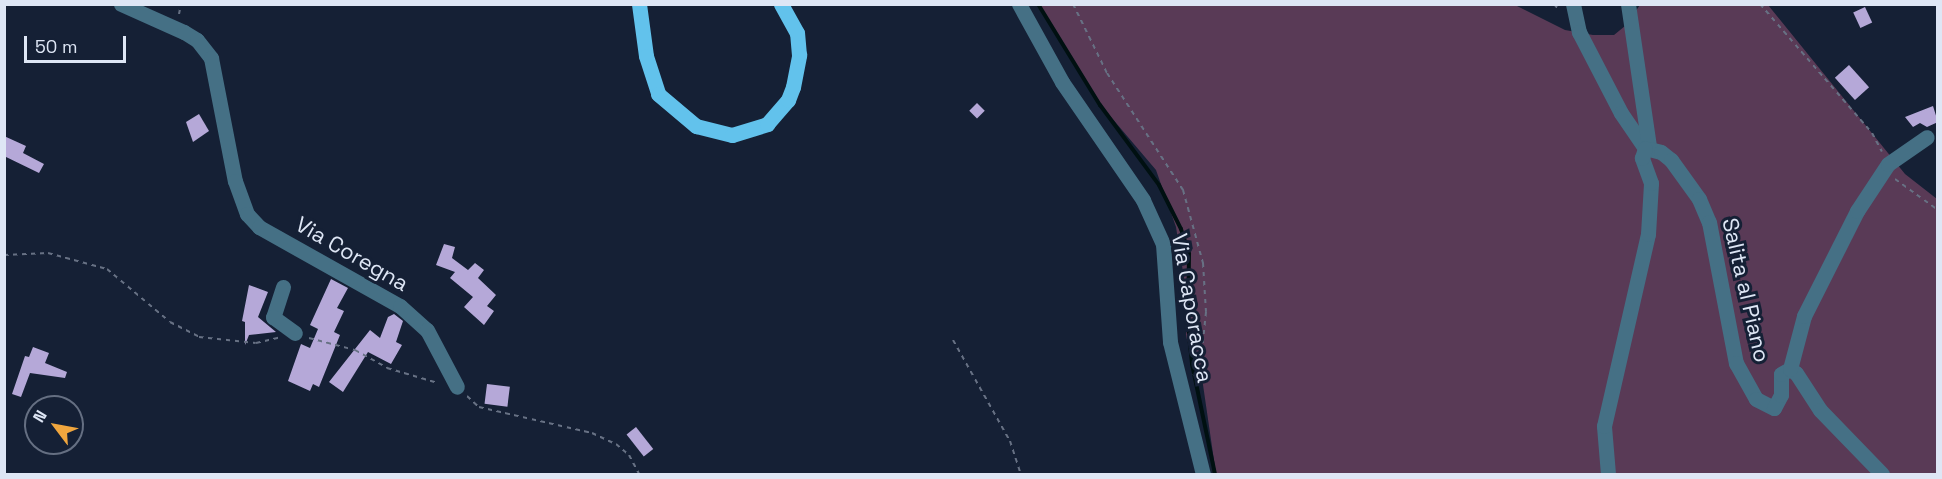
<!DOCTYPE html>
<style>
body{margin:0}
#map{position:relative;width:1942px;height:479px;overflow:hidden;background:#152035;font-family:"Space Grotesk",sans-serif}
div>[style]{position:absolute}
.green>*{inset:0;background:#593a56}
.stream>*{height:4px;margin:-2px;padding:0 2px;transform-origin:2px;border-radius:2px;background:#001011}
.building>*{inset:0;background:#b5a8d8;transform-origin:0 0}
.path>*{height:2px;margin-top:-1px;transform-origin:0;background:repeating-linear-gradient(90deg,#677184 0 4.5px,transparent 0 9px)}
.minor>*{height:15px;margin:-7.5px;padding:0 7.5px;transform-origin:7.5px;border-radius:7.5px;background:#457085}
.major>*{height:15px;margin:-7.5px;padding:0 7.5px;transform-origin:7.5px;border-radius:7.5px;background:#62c2ec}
span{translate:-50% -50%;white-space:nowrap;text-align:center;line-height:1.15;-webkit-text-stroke:6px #152035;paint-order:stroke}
.street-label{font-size:22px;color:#dee6f5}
.frame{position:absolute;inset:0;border:6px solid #dee6f5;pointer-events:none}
.north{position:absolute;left:24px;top:395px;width:60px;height:60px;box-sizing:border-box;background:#152035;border:2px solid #656f82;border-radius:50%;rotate:302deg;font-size:16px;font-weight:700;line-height:24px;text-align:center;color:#dee6f5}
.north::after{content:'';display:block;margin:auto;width:21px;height:27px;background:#f0a63e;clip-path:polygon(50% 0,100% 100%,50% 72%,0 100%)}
.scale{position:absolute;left:24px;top:36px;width:102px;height:27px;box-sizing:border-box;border:3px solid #dee6f5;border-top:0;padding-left:8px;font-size:18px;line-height:21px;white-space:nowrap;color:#dee6f5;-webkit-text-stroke:4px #152035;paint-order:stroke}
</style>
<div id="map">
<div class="green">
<div style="clip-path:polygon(1037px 5px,1515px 5px,1565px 30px,1593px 35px,1614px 35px,1625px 26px,1640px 5px,1768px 5px,1905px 174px,1937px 199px,1937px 474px,1216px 474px,1202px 378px,1186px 337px,1186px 291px,1176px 227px,1156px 170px,1105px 110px)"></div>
</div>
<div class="stream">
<div style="left:1038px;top:4px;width:119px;rotate:58.5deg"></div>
<div style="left:1100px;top:105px;width:99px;rotate:53.6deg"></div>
<div style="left:1159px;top:185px;width:49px;rotate:63.4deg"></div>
<div style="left:1181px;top:229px;width:26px;rotate:72deg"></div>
<div style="left:1189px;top:254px;width:71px;rotate:90.8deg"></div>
<div style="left:1188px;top:325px;width:39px;rotate:84deg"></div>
<div style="left:1192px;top:364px;width:112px;rotate:78.2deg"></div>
</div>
<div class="building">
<div style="left:1865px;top:7px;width:17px;height:13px;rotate:65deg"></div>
<div style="left:1849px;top:65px;width:30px;height:19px;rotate:48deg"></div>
<div style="left:977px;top:103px;width:11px;height:11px;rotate:45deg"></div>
<div style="clip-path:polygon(1933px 106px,1938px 122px,1927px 127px,1920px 123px,1913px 127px,1905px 117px)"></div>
<div style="clip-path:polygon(199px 114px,209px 131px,193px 142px,186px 122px)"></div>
<div style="clip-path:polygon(4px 136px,26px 146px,23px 153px,44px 164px,39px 173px,4px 156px)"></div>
<div style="clip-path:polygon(444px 244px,455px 247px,452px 258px,468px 270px,475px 263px,484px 270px,478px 278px,496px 295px,487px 306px,494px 311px,484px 325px,464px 307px,473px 297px,450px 278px,455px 272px,436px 265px)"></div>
<div style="clip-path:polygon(331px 279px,348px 288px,337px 308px,344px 311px,334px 332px,340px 335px,319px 387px,313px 384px,310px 391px,288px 381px,301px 344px,310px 348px,318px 329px,310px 325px)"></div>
<div style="clip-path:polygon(249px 285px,268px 292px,258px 317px,276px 332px,249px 335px,245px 345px,245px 322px,242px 321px)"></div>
<div style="clip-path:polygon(394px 314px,403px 321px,396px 342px,402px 345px,391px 364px,368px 352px,343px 392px,329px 382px,370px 330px,380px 338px,388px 317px)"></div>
<div style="clip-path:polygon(33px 347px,49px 353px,45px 363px,67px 372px,65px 378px,30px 373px,21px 397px,12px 394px,25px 356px,29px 357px)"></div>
<div style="left:487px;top:384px;width:23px;height:20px;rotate:7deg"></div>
<div style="left:636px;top:427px;width:28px;height:12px;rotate:52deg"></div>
</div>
<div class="path">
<div style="left:1073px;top:4px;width:77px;rotate:63.8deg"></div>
<div style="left:1107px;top:73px;width:140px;rotate:57deg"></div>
<div style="left:1183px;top:190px;width:76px;rotate:74.7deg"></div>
<div style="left:1203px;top:263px;width:49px;rotate:86.5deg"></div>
<div style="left:1206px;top:312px;width:57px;rotate:96deg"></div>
<div style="left:1200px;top:369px;width:9px;rotate:139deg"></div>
<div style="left:1554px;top:4px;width:8px;rotate:50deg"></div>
<div style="left:1760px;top:4px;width:171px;rotate:49deg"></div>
<div style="left:1872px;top:133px;width:21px;rotate:62deg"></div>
<div style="left:179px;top:14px;width:10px;rotate:-79deg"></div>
<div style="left:1895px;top:179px;width:53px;rotate:35.8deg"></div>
<div style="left:4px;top:255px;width:44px;rotate:-2.6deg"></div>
<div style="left:48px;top:253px;width:61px;rotate:15.2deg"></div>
<div style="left:107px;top:269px;width:82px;rotate:40.1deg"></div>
<div style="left:170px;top:322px;width:33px;rotate:27deg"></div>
<div style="left:199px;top:337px;width:57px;rotate:6deg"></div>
<div style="left:256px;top:343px;width:23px;rotate:-13deg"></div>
<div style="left:309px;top:338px;width:48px;rotate:14.6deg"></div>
<div style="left:355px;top:350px;width:37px;rotate:29deg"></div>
<div style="left:387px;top:368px;width:53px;rotate:16.4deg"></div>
<div style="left:953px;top:340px;width:116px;rotate:60.6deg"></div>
<div style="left:1010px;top:441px;width:35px;rotate:72deg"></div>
<div style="left:467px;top:396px;width:16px;rotate:43deg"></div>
<div style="left:479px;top:407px;width:116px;rotate:13deg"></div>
<div style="left:592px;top:433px;width:26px;rotate:25deg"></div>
<div style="left:616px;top:444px;width:17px;rotate:40deg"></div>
<div style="left:629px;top:455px;width:21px;rotate:62deg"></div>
</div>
<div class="minor">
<div style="left:121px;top:4px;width:69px;rotate:24deg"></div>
<div style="left:184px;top:32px;width:15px;rotate:32deg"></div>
<div style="left:197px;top:40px;width:23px;rotate:52deg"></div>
<div style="left:211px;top:58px;width:125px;rotate:79deg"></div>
<div style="left:235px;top:181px;width:35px;rotate:70deg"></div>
<div style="left:247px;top:214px;width:18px;rotate:47deg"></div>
<div style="left:259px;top:227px;width:162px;rotate:29.3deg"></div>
<div style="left:400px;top:306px;width:36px;rotate:42deg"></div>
<div style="left:427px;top:330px;width:64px;rotate:62.2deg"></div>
<div style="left:1019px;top:4px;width:89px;rotate:61.1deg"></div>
<div style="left:1062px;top:82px;width:143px;rotate:55.5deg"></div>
<div style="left:1143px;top:200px;width:48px;rotate:65.6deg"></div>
<div style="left:1163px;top:244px;width:98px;rotate:85.9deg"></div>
<div style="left:1170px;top:342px;width:136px;rotate:76deg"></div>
<div style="left:1573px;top:4px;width:29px;rotate:78deg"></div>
<div style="left:1579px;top:32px;width:91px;rotate:62.6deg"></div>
<div style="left:1621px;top:113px;width:42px;rotate:55.6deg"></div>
<div style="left:1628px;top:4px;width:145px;rotate:81.6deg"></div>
<div style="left:1645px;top:148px;width:16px;rotate:14deg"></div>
<div style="left:1661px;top:152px;width:13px;rotate:39deg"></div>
<div style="left:1671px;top:160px;width:48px;rotate:54.3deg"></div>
<div style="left:1699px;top:199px;width:25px;rotate:67deg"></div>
<div style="left:1709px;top:222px;width:144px;rotate:79.2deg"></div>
<div style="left:1736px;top:363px;width:41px;rotate:60.9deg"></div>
<div style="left:1756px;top:399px;width:20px;rotate:27deg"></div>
<div style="left:1774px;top:408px;width:15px;rotate:-62deg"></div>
<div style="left:1781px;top:395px;width:21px;rotate:-90deg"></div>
<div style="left:1781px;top:374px;width:10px;rotate:-29deg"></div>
<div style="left:1790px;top:369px;width:7px;rotate:34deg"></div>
<div style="left:1796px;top:373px;width:44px;rotate:57deg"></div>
<div style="left:1820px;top:410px;width:89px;rotate:45.9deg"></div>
<div style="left:283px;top:287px;width:32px;rotate:108deg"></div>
<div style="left:273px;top:317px;width:27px;rotate:36deg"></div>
<div style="left:1790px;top:369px;width:55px;rotate:-75.2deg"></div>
<div style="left:1804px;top:316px;width:118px;rotate:-63.2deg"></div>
<div style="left:1857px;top:211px;width:56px;rotate:-56.6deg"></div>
<div style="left:1888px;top:164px;width:47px;rotate:-34.7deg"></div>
<div style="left:1608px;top:474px;width:48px;rotate:-94.8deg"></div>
<div style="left:1604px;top:426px;width:197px;rotate:-77.1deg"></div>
<div style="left:1648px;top:234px;width:51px;rotate:-86.6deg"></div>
<div style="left:1651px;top:183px;width:27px;rotate:-110deg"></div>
<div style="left:1642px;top:158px;width:10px;rotate:-73deg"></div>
</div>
<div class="major">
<div style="left:639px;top:4px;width:52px;rotate:82.3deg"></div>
<div style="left:646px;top:56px;width:40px;rotate:72deg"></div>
<div style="left:658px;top:94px;width:50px;rotate:40.1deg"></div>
<div style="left:696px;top:126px;width:37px;rotate:14deg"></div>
<div style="left:732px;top:135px;width:37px;rotate:-17deg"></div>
<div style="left:767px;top:124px;width:32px;rotate:-49deg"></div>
<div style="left:788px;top:100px;width:14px;rotate:-69deg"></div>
<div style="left:793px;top:87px;width:33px;rotate:-79deg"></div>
<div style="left:799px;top:55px;width:22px;rotate:-95deg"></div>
<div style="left:797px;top:33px;width:33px;rotate:-119deg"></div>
</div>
<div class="street-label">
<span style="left:352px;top:254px;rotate:30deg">Via Coregna</span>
<span style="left:1746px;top:290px;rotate:77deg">Salita al Piano</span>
<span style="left:1192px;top:308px;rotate:80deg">Via Caporacca</span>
</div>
<div class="frame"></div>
<div class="north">N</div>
<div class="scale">50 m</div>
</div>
